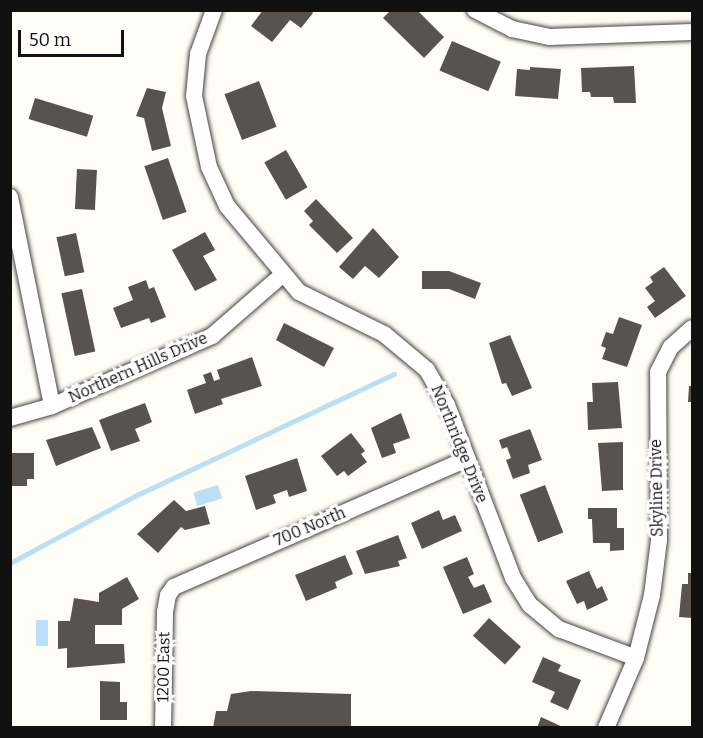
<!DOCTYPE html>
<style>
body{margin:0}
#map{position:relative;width:703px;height:738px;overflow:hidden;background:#fffdf5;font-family:Bitter,serif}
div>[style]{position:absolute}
.water>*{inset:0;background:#b9e0f7;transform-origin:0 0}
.stream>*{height:4.5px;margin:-2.25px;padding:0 2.25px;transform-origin:2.25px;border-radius:2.25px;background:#b9e0f7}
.building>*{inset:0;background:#5a524d;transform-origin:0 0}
.roads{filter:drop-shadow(0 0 2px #444) drop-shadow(0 0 2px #444)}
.minor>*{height:16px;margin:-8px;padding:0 8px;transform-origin:8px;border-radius:8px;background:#fff}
span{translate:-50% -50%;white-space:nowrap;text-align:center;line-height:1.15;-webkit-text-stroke:6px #fff;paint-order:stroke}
.street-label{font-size:16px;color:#111}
.frame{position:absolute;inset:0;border:12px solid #111;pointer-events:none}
.scale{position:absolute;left:18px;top:30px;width:106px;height:27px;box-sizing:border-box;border:3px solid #111;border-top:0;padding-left:8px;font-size:18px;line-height:21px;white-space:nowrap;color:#111;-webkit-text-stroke:4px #fff;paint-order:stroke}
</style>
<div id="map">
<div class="water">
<div style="left:218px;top:485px;width:14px;height:26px;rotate:73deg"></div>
<div style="left:36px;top:620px;width:12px;height:26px"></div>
</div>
<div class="stream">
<div style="left:10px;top:563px;width:144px;rotate:-28.2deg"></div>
<div style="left:137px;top:495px;width:284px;rotate:-25.2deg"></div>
</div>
<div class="building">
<div style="clip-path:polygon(263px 10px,311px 10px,313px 13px,301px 28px,290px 20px,272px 42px,251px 26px)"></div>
<div style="clip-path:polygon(391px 10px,417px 10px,444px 37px,424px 58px,383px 18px)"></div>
<div style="left:452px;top:41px;width:53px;height:32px;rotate:23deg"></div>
<div style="clip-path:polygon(634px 66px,636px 103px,614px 103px,613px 97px,591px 97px,590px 92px,582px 92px,581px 68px)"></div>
<div style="clip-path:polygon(530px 67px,561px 69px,558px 99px,515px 96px,517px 69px,530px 70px)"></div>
<div style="left:259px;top:81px;width:49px;height:37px;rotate:69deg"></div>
<div style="clip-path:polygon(147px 88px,166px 92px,162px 108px,171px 146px,152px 151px,144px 118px,136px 116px)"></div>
<div style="left:35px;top:98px;width:61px;height:22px;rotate:17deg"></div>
<div style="left:286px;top:150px;width:43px;height:25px;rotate:60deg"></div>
<div style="left:168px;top:158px;width:57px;height:25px;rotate:71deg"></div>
<div style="left:77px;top:169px;width:20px;height:40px;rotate:3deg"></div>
<div style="clip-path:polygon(316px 199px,353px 238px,337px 253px,309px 225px,313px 221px,304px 211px)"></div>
<div style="clip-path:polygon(373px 228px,399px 257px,379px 278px,365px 266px,353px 279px,339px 267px)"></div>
<div style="clip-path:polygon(205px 232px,215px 250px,203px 256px,217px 280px,195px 291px,172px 250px)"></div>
<div style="left:76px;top:233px;width:40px;height:20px;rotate:78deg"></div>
<div style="clip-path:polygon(664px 267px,686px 296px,655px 318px,647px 307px,655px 301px,645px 288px,653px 282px,650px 277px)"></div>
<div style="clip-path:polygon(422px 271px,449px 271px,481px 283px,475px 299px,449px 289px,422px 289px)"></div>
<div style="clip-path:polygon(146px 280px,149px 289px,154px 287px,166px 317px,151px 323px,149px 318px,121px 328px,113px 308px,133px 300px,128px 287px)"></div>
<div style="left:82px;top:289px;width:64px;height:21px;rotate:78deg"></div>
<div style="clip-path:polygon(619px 317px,642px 325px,627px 367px,602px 359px,606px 348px,601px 346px,606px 332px,613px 334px)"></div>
<div style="clip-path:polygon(284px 323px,334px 348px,324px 367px,276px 340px)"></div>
<div style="clip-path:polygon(510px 335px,532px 388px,512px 396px,506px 383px,502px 384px,489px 343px)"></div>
<div style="clip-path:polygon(252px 357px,262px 386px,221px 399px,223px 404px,195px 414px,187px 390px,206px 383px,203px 375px,211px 372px,214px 381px,220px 379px,217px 370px)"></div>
<div style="clip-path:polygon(618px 382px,622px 428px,588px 430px,587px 402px,593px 402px,592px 383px)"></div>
<div style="clip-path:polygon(689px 386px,692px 386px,692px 402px,688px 402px)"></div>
<div style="clip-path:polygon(145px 403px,152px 422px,135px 429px,140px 441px,111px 451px,99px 420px)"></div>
<div style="clip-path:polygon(401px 413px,410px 438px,393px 444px,396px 453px,382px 458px,371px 428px)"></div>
<div style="clip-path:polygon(92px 427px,101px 448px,56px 466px,46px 440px)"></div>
<div style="clip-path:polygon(530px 429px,542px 460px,528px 465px,530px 473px,513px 479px,506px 460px,511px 458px,507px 447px,502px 449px,499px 440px)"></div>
<div style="clip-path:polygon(351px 433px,365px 451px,361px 454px,367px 462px,348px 476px,344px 471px,337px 476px,321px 456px)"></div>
<div style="clip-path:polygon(623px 442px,623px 490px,602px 491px,598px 443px)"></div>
<div style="clip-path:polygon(10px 453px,34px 453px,34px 479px,27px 479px,27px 486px,10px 486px)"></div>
<div style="clip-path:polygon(297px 458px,307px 491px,289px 497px,287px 490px,273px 495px,276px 503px,256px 510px,245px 476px)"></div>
<div style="left:545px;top:485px;width:51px;height:27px;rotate:69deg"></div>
<div style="clip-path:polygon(174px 500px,186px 511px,205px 506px,210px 524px,185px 530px,181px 527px,158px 553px,137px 534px)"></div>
<div style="clip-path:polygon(588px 508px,617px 508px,617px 528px,624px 528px,624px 550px,610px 551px,610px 543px,593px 543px,592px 519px,588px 519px)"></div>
<div style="clip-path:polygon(439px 510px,443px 520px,455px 515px,462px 531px,422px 549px,411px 523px)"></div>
<div style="clip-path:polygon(398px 535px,407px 558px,398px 561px,400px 566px,365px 574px,356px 551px)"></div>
<div style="clip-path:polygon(345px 555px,353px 574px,335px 582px,337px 588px,306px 601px,295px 575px)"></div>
<div style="clip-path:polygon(467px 557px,474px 574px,468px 577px,474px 588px,484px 584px,492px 602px,463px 614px,443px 567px)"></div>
<div style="clip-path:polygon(589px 571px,597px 589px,602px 586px,608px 600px,587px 610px,584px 601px,577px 604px,566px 581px)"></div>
<div style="clip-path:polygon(688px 573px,692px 573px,692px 618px,679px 617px,682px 584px,688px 584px)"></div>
<div style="clip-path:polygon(127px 577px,139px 599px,122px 609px,122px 625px,95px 625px,95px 644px,124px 644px,125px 663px,67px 668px,67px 648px,58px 649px,58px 621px,70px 621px,74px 598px,99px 602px,99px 593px)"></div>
<div style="left:489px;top:618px;width:43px;height:24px;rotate:42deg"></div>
<div style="clip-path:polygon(543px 657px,561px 665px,558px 671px,581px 680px,568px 710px,550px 702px,555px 692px,532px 682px)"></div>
<div style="clip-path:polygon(100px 681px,120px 682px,120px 702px,127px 702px,127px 720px,100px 720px)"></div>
<div style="clip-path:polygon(251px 691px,351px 694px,351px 728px,213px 728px,216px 711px,227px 711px,231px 694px)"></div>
<div style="clip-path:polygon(541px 717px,565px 728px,537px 728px)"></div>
</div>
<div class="roads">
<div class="minor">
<div style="left:214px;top:10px;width:47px;rotate:110deg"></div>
<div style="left:198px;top:54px;width:42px;rotate:95.4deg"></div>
<div style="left:194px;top:96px;width:73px;rotate:78.1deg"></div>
<div style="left:209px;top:167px;width:43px;rotate:65.2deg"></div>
<div style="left:227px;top:206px;width:112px;rotate:50.1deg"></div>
<div style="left:299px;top:292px;width:95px;rotate:26.3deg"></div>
<div style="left:384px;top:334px;width:56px;rotate:39.9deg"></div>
<div style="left:427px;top:370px;width:40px;rotate:60.3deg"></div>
<div style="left:447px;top:405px;width:185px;rotate:69.1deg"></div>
<div style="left:513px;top:578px;width:32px;rotate:58deg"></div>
<div style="left:530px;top:605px;width:38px;rotate:40deg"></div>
<div style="left:559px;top:629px;width:82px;rotate:20.6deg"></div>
<div style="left:475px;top:10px;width:42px;rotate:27.2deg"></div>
<div style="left:512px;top:29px;width:38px;rotate:12deg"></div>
<div style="left:549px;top:37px;width:143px;rotate:-2deg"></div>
<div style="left:10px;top:197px;width:213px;rotate:78.6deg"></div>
<div style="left:10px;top:418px;width:44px;rotate:-15.9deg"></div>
<div style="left:52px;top:406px;width:175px;rotate:-23.6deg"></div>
<div style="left:212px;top:336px;width:91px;rotate:-41deg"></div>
<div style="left:163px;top:728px;width:116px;rotate:-89deg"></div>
<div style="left:165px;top:612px;width:17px;rotate:-80deg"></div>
<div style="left:168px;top:595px;width:10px;rotate:-53deg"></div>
<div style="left:174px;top:587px;width:320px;rotate:-23.6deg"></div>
<div style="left:606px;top:728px;width:76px;rotate:-66.8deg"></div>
<div style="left:636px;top:658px;width:65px;rotate:-75.7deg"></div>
<div style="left:652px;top:595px;width:55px;rotate:-82.7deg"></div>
<div style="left:659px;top:540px;width:168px;rotate:-90.3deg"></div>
<div style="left:658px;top:372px;width:28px;rotate:-63deg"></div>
<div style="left:671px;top:347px;width:28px;rotate:-42deg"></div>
</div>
</div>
<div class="street-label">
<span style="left:138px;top:368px;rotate:-24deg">Northern Hills Drive</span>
<span style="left:459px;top:444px;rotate:68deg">Northridge Drive</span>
<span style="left:657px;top:488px;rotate:-91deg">Skyline Drive</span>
<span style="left:310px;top:527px;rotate:-23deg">700 North</span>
<span style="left:164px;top:667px;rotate:-89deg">1200 East</span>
</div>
<div class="frame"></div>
<div class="scale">50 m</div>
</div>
